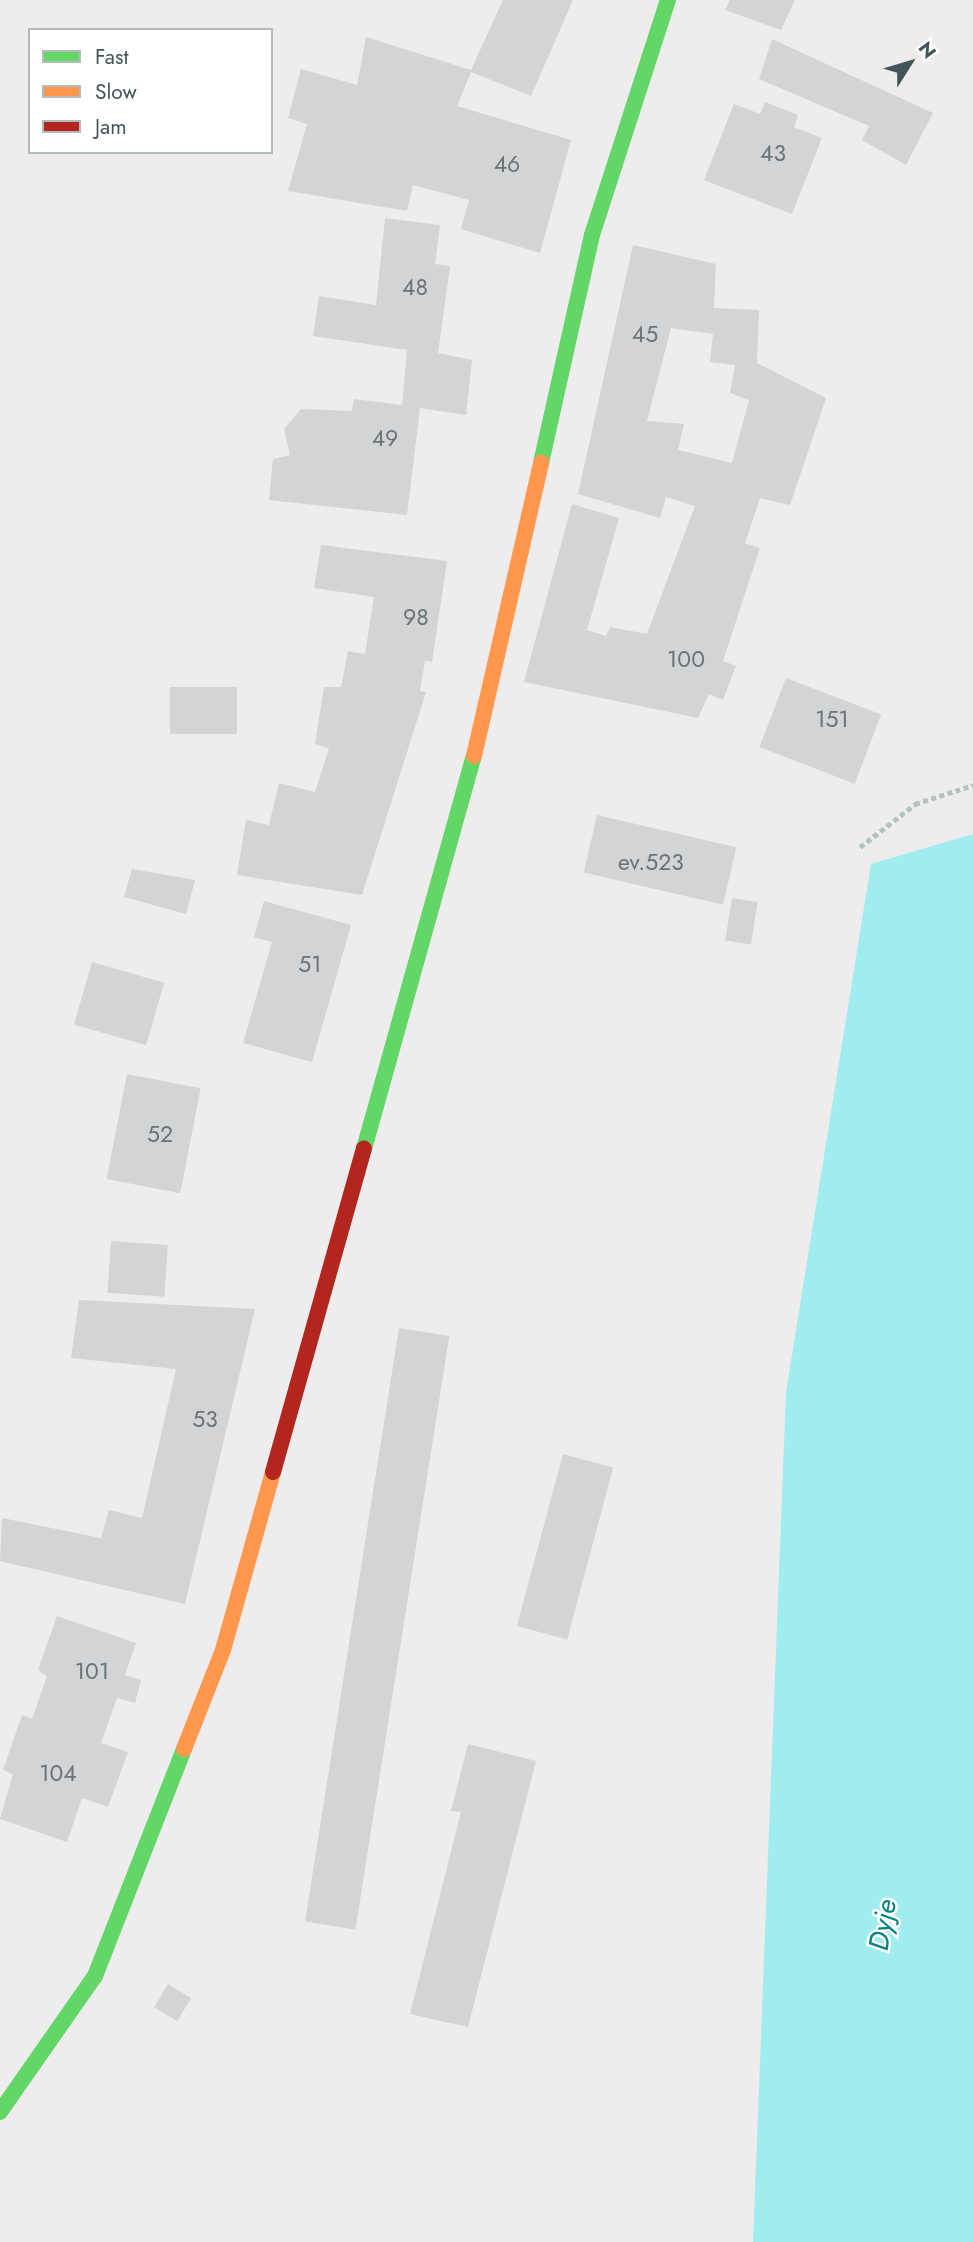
<!DOCTYPE html>
<style>
body{margin:0}
#map{position:relative;width:973px;height:2242px;overflow:hidden;background:#eeeced;font-family:Jost,sans-serif}
div>[style]{position:absolute}
.water>*{inset:0;background:#a0edf0}
.building>*{inset:0;background:#d3d4d6;transform-origin:0 0}
.path>*{height:4.5px;margin-top:-2.25px;transform-origin:0;background:repeating-linear-gradient(90deg,#b4c2bc 0 5px,transparent 0 8.5px)}
.fast>*{height:16px;margin:-8px;padding:0 8px;transform-origin:8px;border-radius:8px;background:#63d668}
.slow>*{height:16px;margin:-8px;padding:0 8px;transform-origin:8px;border-radius:8px;background:#ff974d}
.jam>*{height:16px;margin:-8px;padding:0 8px;transform-origin:8px;border-radius:8px;background:#b3261e}
span{translate:-50% -50%;white-space:nowrap;text-align:center;line-height:1.15;-webkit-text-stroke:5px #fff;paint-order:stroke}
.number-label{font-size:23px;color:#68747a}
.number-label span{-webkit-text-stroke-width:0}
.water-label{font-size:28px;color:#068287;font-style:italic}
.legend{position:absolute;left:28px;top:28px;width:245px;height:126px;box-sizing:border-box;background:#fff;border:2px solid #b4babd;margin:0;padding:9px 12px;list-style:none;font-size:21px;color:#43535a}
.legend li{display:flex;align-items:center;gap:14px;height:35px}
.legend b{width:35px;border:2px solid #b4babd}
.north{position:absolute;left:875px;top:28px;width:70px;height:70px;-webkit-text-stroke:5px #fff;paint-order:stroke;rotate:53deg;font-size:19px;font-weight:700;line-height:28px;text-align:center;color:#43535a}
.north::after{content:'';display:block;margin:auto;width:24px;height:32px;background:#43535a;clip-path:polygon(50% 0,100% 100%,50% 72%,0 100%)}
</style>
<div id="map">
<div class="water">
<div style="clip-path:polygon(973px 834px,973px 2242px,753px 2242px,786px 1392px,871px 864px)"></div>
</div>
<div class="building">
<div style="clip-path:polygon(503px 0,573px 0,531px 96px,471px 72px,457px 106px,571px 140px,540px 253px,461px 229px,469px 200px,413px 185px,407px 211px,288px 191px,307px 124px,288px 118px,301px 69px,357px 85px,366px 37px,471px 70px)"></div>
<div style="clip-path:polygon(730px 0,795px 0,781px 30px,725px 10px)"></div>
<div style="clip-path:polygon(772px 39px,933px 113px,906px 165px,862px 140px,869px 126px,759px 79px)"></div>
<div style="clip-path:polygon(765px 102px,798px 115px,794px 127px,822px 138px,792px 214px,704px 180px,734px 104px,760px 114px)"></div>
<div style="clip-path:polygon(385px 218px,440px 225px,435px 264px,450px 266px,438px 353px,472px 360px,466px 415px,420px 408px,407px 515px,269px 500px,273px 459px,290px 455px,284px 429px,301px 409px,352px 411px,354px 399px,402px 405px,407px 350px,313px 336px,319px 296px,376px 305px)"></div>
<div style="clip-path:polygon(evenodd,633px 245px,716px 264px,714px 308px,759px 310px,757px 363px,826px 398px,790px 505px,760px 498px,745px 543px,760px 548px,723px 661px,736px 666px,723px 700px,709px 694px,698px 718px,524px 682px,572px 504px,619px 518px,587px 630px,606px 636px,610px 627px,647px 634px,695px 506px,666px 497px,660px 518px,578px 494px,633px 245px,671px 328px,713px 334px,710px 362px,735px 365px,730px 393px,749px 400px,732px 463px,678px 450px,684px 424px,647px 421px,671px 328px)"></div>
<div style="clip-path:polygon(321px 545px,447px 561px,432px 662px,425px 661px,420px 691px,426px 692px,362px 895px,237px 875px,246px 820px,269px 825px,279px 783px,315px 792px,329px 748px,315px 744px,324px 687px,341px 687px,348px 651px,365px 654px,374px 597px,314px 588px)"></div>
<div style="left:786px;top:678px;width:102px;height:74px;rotate:21deg"></div>
<div style="left:170px;top:687px;width:67px;height:47px"></div>
<div style="left:597px;top:815px;width:143px;height:59px;rotate:13deg"></div>
<div style="clip-path:polygon(132px 869px,195px 880px,186px 914px,124px 897px)"></div>
<div style="left:732px;top:898px;width:26px;height:43px;rotate:9deg"></div>
<div style="clip-path:polygon(264px 901px,351px 925px,312px 1062px,243px 1043px,272px 942px,254px 937px)"></div>
<div style="left:92px;top:962px;width:75px;height:65px;rotate:16deg"></div>
<div style="left:127px;top:1074px;width:75px;height:107px;rotate:11deg"></div>
<div style="left:111px;top:1241px;width:57px;height:52px;rotate:4deg"></div>
<div style="clip-path:polygon(79px 1300px,255px 1309px,185px 1604px,0 1561px,2px 1518px,101px 1538px,109px 1510px,142px 1518px,176px 1369px,71px 1358px)"></div>
<div style="left:399px;top:1328px;width:51px;height:601px;rotate:9deg"></div>
<div style="left:563px;top:1454px;width:52px;height:178px;rotate:15deg"></div>
<div style="clip-path:polygon(57px 1616px,136px 1643px,125px 1675px,141px 1680px,135px 1703px,117px 1698px,101px 1743px,128px 1752px,108px 1807px,82px 1798px,67px 1842px,0 1819px,13px 1774px,3px 1770px,22px 1715px,32px 1719px,47px 1676px,38px 1670px)"></div>
<div style="clip-path:polygon(468px 1744px,536px 1761px,468px 2027px,410px 2014px,461px 1812px,451px 1811px)"></div>
<div style="left:168px;top:1984px;width:27px;height:27px;rotate:31deg"></div>
</div>
<div class="path">
<div style="left:860px;top:847px;width:70px;rotate:-38deg"></div>
<div style="left:915px;top:804px;width:61px;rotate:-18.1deg"></div>
</div>
<div class="fast">
<div style="left:541px;top:463px;width:234px;rotate:-77.4deg"></div>
<div style="left:592px;top:235px;width:247px;rotate:-72.1deg"></div>
<div style="left:364px;top:1149px;width:408px;rotate:-74.4deg"></div>
<div style="left:0;top:2112px;width:166px;rotate:-55.1deg"></div>
<div style="left:95px;top:1976px;width:244px;rotate:-68.6deg"></div>
</div>
<div class="slow">
<div style="left:474px;top:756px;width:301px;rotate:-77.1deg"></div>
<div style="left:184px;top:1749px;width:106px;rotate:-68.5deg"></div>
<div style="left:223px;top:1650px;width:185px;rotate:-74.3deg"></div>
</div>
<div class="jam">
<div style="left:273px;top:1472px;width:336px;rotate:-74.3deg"></div>
</div>
<div class="number-label">
<span style="left:773px;top:153px">43</span>
<span style="left:507px;top:164px">46</span>
<span style="left:415px;top:287px">48</span>
<span style="left:645px;top:334px">45</span>
<span style="left:385px;top:438px">49</span>
<span style="left:416px;top:617px">98</span>
<span style="left:686px;top:659px">100</span>
<span style="left:832px;top:719px">151</span>
<span style="left:651px;top:862px">ev.523</span>
<span style="left:310px;top:964px">51</span>
<span style="left:160px;top:1134px">52</span>
<span style="left:205px;top:1419px">53</span>
<span style="left:92px;top:1671px">101</span>
<span style="left:58px;top:1773px">104</span>
</div>
<div class="water-label">
<span style="left:883px;top:1925px;rotate:-80deg">Dyje</span>
</div>
<ul class="legend">
<li><b style="height:9px;background:#63d668"></b>Fast</li>
<li><b style="height:9px;background:#ff974d"></b>Slow</li>
<li><b style="height:9px;background:#b3261e"></b>Jam</li>
</ul>
<div class="north">N</div>
</div>
